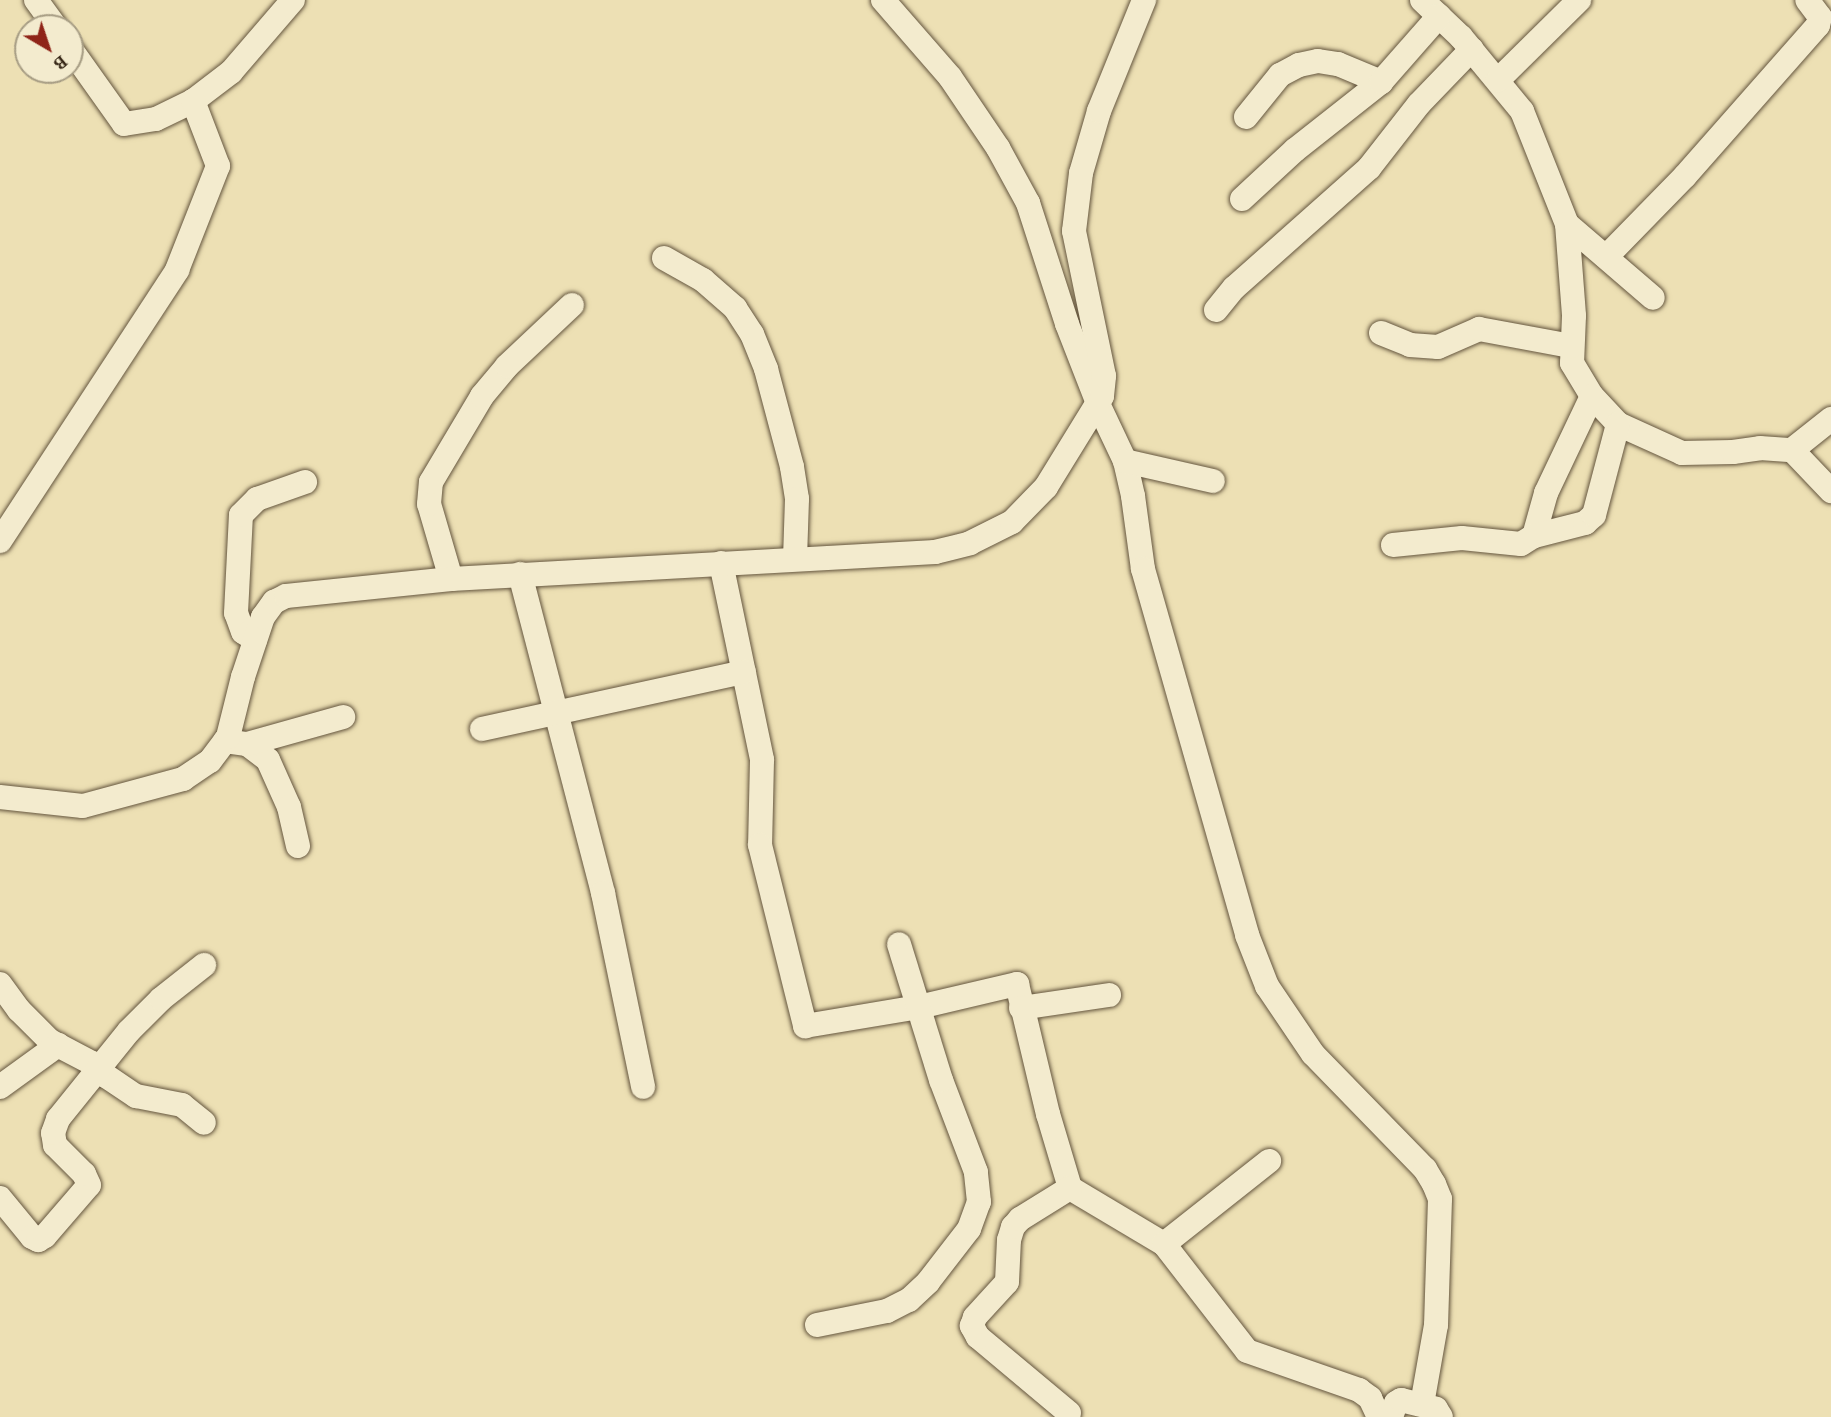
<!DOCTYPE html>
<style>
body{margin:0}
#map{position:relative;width:1831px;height:1417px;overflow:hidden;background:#ede0b4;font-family:"Gentium Book Plus",serif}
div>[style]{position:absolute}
.roads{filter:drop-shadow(0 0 2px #64553e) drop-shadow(0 0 2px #64553e)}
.minor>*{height:24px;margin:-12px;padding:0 12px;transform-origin:12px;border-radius:12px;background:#f3ebce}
span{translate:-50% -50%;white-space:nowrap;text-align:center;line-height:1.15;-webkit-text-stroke:5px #f3ebce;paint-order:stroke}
.north{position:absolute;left:14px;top:14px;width:70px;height:70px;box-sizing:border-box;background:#f3ebce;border:2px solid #a79d84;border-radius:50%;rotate:141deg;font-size:19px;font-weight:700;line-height:28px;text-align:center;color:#362716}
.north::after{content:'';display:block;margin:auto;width:24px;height:32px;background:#8f2418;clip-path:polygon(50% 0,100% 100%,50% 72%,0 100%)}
</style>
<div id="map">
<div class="roads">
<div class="minor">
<div style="left:36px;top:0;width:34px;rotate:54deg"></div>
<div style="left:883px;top:0;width:102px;rotate:49deg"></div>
<div style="left:950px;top:77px;width:86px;rotate:55.9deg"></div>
<div style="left:998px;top:148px;width:63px;rotate:61.4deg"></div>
<div style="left:1028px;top:203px;width:127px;rotate:72.1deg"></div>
<div style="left:1067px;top:324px;width:88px;rotate:68.7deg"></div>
<div style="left:1099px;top:406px;width:61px;rotate:64.7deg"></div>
<div style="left:1125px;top:461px;width:36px;rotate:77deg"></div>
<div style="left:1133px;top:496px;width:74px;rotate:82.2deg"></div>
<div style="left:1143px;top:569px;width:380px;rotate:74.1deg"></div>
<div style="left:1247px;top:935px;width:55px;rotate:68.6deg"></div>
<div style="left:1267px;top:986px;width:82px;rotate:55.9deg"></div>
<div style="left:1313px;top:1054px;width:161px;rotate:45.8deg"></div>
<div style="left:1425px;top:1169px;width:17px;rotate:59deg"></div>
<div style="left:1434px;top:1184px;width:16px;rotate:68deg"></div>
<div style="left:1440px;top:1199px;width:126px;rotate:91.8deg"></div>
<div style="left:1436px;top:1325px;width:80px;rotate:100deg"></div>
<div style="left:1422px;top:0;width:54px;rotate:43.5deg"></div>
<div style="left:1461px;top:37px;width:96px;rotate:50.5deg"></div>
<div style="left:1522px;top:111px;width:122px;rotate:68.3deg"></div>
<div style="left:1567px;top:224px;width:92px;rotate:85.6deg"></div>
<div style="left:1574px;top:316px;width:47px;rotate:92.4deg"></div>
<div style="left:1572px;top:363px;width:39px;rotate:59deg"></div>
<div style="left:1592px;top:396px;width:38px;rotate:47deg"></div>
<div style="left:1618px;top:424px;width:70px;rotate:24.4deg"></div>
<div style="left:1682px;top:453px;width:51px;rotate:-1.1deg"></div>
<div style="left:1733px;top:452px;width:27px;rotate:-8deg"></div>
<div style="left:1760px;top:448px;width:32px;rotate:4deg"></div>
<div style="left:1792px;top:450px;width:50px;rotate:-38.5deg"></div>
<div style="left:70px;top:48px;width:93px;rotate:54.6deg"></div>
<div style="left:124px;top:124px;width:32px;rotate:-9deg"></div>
<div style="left:156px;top:119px;width:41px;rotate:-25.9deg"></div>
<div style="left:193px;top:101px;width:48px;rotate:-37.3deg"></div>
<div style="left:231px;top:72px;width:95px;rotate:-49.3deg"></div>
<div style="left:1498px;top:80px;width:114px;rotate:-44.6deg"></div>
<div style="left:1246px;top:117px;width:54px;rotate:-51deg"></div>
<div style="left:1280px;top:75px;width:21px;rotate:-28deg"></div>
<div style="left:1299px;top:65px;width:19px;rotate:-12deg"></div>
<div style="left:1318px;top:61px;width:20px;rotate:9deg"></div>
<div style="left:1338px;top:64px;width:47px;rotate:22.7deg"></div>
<div style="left:1242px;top:199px;width:72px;rotate:-42.8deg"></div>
<div style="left:1295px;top:150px;width:110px;rotate:-38.3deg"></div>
<div style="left:1381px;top:82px;width:88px;rotate:-48.7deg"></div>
<div style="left:1567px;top:224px;width:113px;rotate:40.7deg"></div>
<div style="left:1606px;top:257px;width:113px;rotate:-45.7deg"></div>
<div style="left:1685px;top:176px;width:201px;rotate:-48.6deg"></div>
<div style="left:1818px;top:25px;width:8px;rotate:-76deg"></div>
<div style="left:1820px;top:17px;width:21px;rotate:-127deg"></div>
<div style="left:664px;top:258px;width:45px;rotate:29.4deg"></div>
<div style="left:703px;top:280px;width:43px;rotate:41.2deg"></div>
<div style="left:735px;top:308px;width:31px;rotate:57deg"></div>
<div style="left:752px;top:334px;width:38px;rotate:68deg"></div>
<div style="left:766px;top:369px;width:101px;rotate:75.1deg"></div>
<div style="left:792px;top:467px;width:32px;rotate:81deg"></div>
<div style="left:797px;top:499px;width:60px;rotate:91.9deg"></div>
<div style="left:1216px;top:310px;width:28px;rotate:-51deg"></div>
<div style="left:1234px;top:288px;width:181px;rotate:-41.6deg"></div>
<div style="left:1369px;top:168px;width:81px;rotate:-52deg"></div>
<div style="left:1419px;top:104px;width:76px;rotate:-46.1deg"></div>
<div style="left:1381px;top:333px;width:31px;rotate:22deg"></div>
<div style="left:1410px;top:345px;width:28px;rotate:4deg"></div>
<div style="left:1438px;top:347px;width:45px;rotate:-23.7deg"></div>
<div style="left:1479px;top:329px;width:94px;rotate:10.5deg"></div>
<div style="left:1792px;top:450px;width:57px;rotate:46.4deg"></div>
<div style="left:1125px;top:461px;width:90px;rotate:12.8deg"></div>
<div style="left:1534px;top:536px;width:45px;rotate:-74.4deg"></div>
<div style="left:1546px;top:493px;width:107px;rotate:-64.6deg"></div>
<div style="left:0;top:541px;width:324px;rotate:-56.8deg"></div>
<div style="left:177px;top:270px;width:112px;rotate:-68.5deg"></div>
<div style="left:218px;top:166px;width:70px;rotate:-111deg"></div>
<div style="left:1393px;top:545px;width:69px;rotate:-5.8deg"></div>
<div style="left:1462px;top:538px;width:59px;rotate:5.8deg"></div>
<div style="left:1521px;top:544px;width:15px;rotate:-32deg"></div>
<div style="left:1534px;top:536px;width:53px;rotate:-14.3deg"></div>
<div style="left:1585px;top:523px;width:12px;rotate:-42deg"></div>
<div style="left:1594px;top:515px;width:94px;rotate:-75.2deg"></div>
<div style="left:721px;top:563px;width:201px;rotate:78.2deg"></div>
<div style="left:762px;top:760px;width:85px;rotate:91.3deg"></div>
<div style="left:760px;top:845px;width:187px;rotate:76deg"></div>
<div style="left:805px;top:1026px;width:116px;rotate:-9.5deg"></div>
<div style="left:919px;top:1007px;width:101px;rotate:-13.2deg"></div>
<div style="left:1017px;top:984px;width:134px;rotate:76.6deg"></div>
<div style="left:1048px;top:1114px;width:77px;rotate:73.4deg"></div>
<div style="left:1070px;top:1188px;width:109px;rotate:30.8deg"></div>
<div style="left:1164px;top:1244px;width:135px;rotate:52.2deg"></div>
<div style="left:1247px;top:1351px;width:119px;rotate:19.2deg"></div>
<div style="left:1359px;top:1390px;width:14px;rotate:36deg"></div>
<div style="left:1370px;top:1398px;width:21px;rotate:65deg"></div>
<div style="left:520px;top:574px;width:330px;rotate:75.4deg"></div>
<div style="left:603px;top:893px;width:198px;rotate:78.3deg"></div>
<div style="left:451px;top:579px;width:78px;rotate:-106.3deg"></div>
<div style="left:429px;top:504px;width:22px;rotate:-85deg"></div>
<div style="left:431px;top:482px;width:100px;rotate:-59.3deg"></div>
<div style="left:482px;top:396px;width:39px;rotate:-50deg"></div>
<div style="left:507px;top:366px;width:89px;rotate:-43.2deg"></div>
<div style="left:255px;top:640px;width:14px;rotate:-146deg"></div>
<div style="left:243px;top:632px;width:20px;rotate:-110deg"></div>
<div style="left:236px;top:613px;width:98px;rotate:-87.1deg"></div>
<div style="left:241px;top:515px;width:23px;rotate:-45deg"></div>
<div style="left:257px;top:499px;width:51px;rotate:-19.5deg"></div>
<div style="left:482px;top:729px;width:268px;rotate:-12.3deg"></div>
<div style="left:225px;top:741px;width:22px;rotate:8deg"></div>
<div style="left:247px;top:744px;width:26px;rotate:37deg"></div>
<div style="left:268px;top:760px;width:51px;rotate:65.9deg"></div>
<div style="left:289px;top:807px;width:40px;rotate:77deg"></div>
<div style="left:247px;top:744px;width:100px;rotate:-15.7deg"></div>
<div style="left:0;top:797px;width:83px;rotate:6.2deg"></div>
<div style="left:83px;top:806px;width:104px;rotate:-15.1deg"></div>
<div style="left:183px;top:779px;width:32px;rotate:-34deg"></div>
<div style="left:210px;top:761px;width:30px;rotate:-53deg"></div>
<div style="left:228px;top:737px;width:62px;rotate:-76deg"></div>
<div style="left:243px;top:677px;width:63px;rotate:-71.6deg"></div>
<div style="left:263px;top:617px;width:19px;rotate:-54deg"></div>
<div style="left:274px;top:602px;width:13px;rotate:-27deg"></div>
<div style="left:286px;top:596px;width:166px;rotate:-5.9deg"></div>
<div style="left:451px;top:579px;width:485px;rotate:-3.2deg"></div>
<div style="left:935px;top:552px;width:36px;rotate:-14deg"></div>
<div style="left:970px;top:543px;width:47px;rotate:-26.6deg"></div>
<div style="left:1012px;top:522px;width:49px;rotate:-45.8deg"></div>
<div style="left:1046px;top:487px;width:107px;rotate:-58.4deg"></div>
<div style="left:1102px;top:396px;width:20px;rotate:-84deg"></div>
<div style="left:1104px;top:376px;width:148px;rotate:-101.7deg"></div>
<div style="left:1074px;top:231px;width:58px;rotate:-83.1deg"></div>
<div style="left:1081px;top:173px;width:65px;rotate:-73.8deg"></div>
<div style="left:1099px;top:111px;width:120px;rotate:-67.9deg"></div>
<div style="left:0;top:984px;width:32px;rotate:54deg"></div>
<div style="left:19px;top:1010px;width:44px;rotate:45deg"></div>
<div style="left:50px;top:1041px;width:47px;rotate:27.6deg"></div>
<div style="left:92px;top:1063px;width:19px;rotate:43deg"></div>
<div style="left:106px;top:1076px;width:36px;rotate:34deg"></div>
<div style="left:136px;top:1096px;width:47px;rotate:11.1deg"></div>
<div style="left:182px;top:1105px;width:28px;rotate:39deg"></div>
<div style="left:1021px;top:1008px;width:89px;rotate:-8.4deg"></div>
<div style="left:0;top:1087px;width:72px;rotate:-35.9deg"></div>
<div style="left:0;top:1198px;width:50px;rotate:50.6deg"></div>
<div style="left:32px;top:1237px;width:7px;rotate:27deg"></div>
<div style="left:38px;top:1240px;width:8px;rotate:-30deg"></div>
<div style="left:45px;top:1236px;width:67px;rotate:-49.2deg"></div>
<div style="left:89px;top:1185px;width:12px;rotate:-114deg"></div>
<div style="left:84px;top:1174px;width:41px;rotate:-135deg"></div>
<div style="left:55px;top:1145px;width:12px;rotate:-99deg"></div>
<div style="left:53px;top:1133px;width:15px;rotate:-70deg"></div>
<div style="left:58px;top:1119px;width:113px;rotate:-51.1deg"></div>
<div style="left:129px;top:1031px;width:45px;rotate:-45deg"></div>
<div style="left:161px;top:999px;width:55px;rotate:-38.3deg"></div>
<div style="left:1164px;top:1244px;width:134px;rotate:-38.3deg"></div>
<div style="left:817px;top:1325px;width:71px;rotate:-11.3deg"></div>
<div style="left:887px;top:1311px;width:25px;rotate:-27deg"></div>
<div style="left:909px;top:1300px;width:26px;rotate:-43deg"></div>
<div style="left:928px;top:1282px;width:67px;rotate:-52.3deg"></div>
<div style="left:969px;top:1229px;width:29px;rotate:-70deg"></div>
<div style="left:979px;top:1202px;width:30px;rotate:-96deg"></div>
<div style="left:976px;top:1172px;width:98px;rotate:-110.8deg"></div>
<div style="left:941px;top:1080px;width:142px;rotate:-107.2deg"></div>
<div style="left:1069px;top:1413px;width:119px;rotate:-140.1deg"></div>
<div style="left:978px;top:1337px;width:13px;rotate:-119deg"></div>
<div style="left:972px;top:1326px;width:9px;rotate:-72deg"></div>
<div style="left:975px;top:1317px;width:47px;rotate:-47.6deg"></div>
<div style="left:1007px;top:1282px;width:42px;rotate:-87.3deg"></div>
<div style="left:1009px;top:1240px;width:14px;rotate:-73deg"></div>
<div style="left:1013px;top:1227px;width:11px;rotate:-49deg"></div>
<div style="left:1020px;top:1219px;width:59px;rotate:-31.8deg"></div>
<div style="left:1391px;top:1417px;width:15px;rotate:-70deg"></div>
<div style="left:1396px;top:1403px;width:6px;rotate:-31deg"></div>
<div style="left:1401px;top:1400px;width:36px;rotate:14deg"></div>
<div style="left:1436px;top:1409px;width:9px;rotate:58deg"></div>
</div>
</div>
<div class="north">B</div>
</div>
